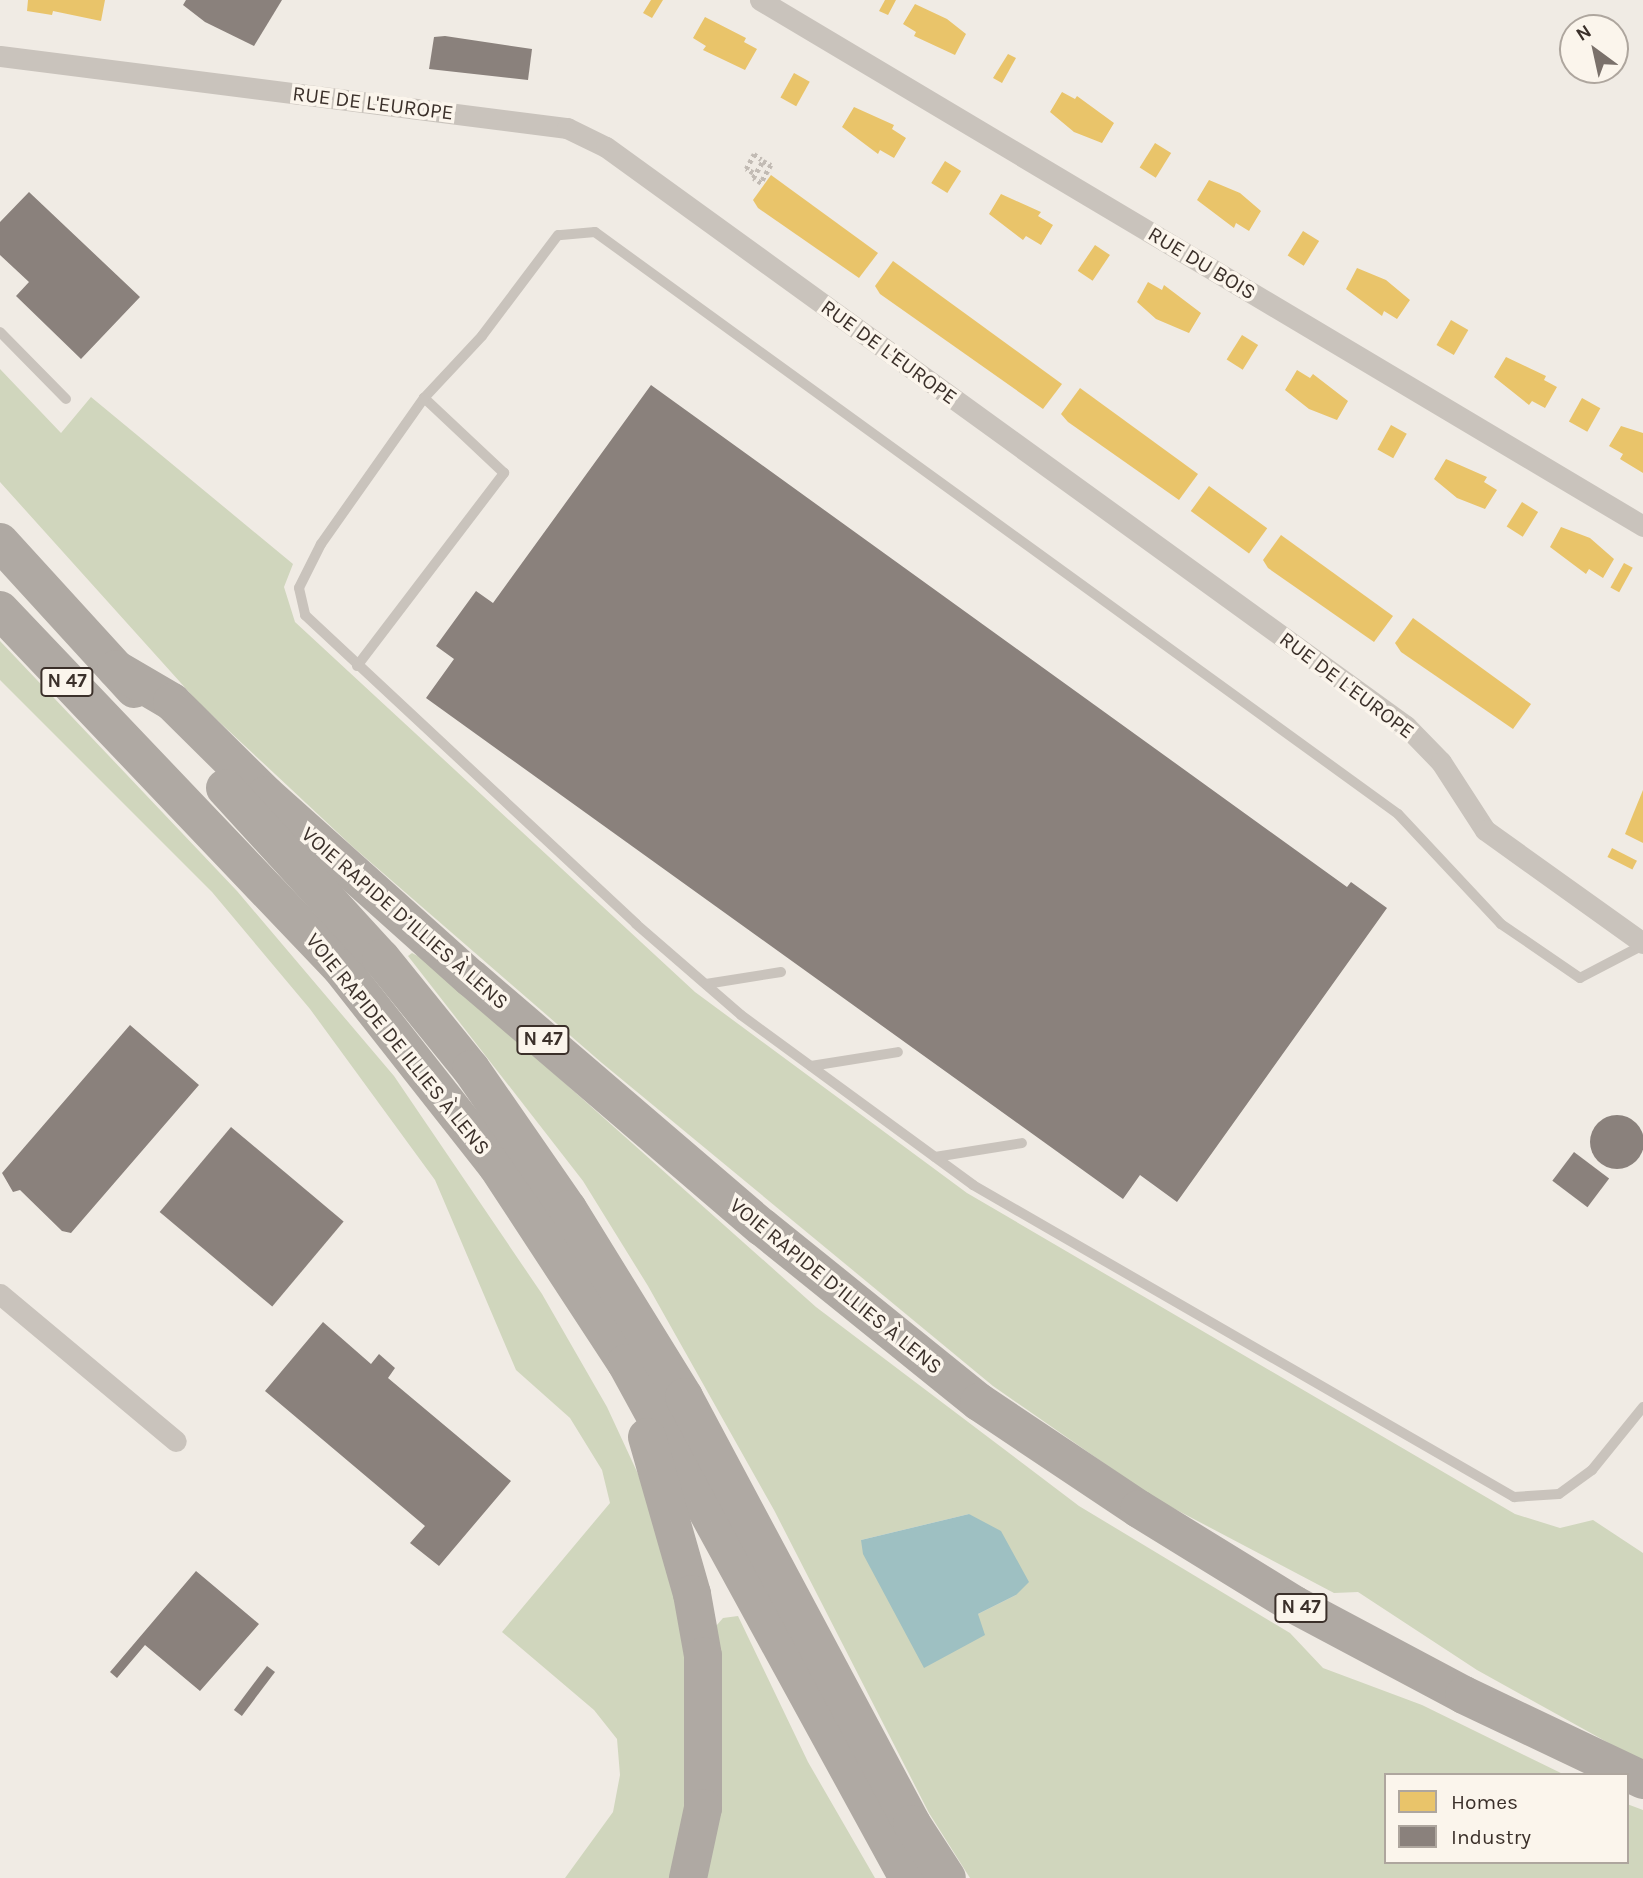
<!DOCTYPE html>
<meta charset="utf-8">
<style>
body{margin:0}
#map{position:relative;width:1643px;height:1878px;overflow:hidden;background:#f0ebe4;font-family:Karla,sans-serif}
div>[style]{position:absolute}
.green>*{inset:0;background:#d0d6bd}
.water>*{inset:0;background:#9ec0c2}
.homes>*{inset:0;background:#e9c46a;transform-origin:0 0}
.industry>*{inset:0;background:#8a817c;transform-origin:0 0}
.round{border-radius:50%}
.path>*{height:4.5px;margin-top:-2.25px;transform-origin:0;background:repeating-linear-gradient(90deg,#c2bbb4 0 3.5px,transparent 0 7px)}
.lane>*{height:10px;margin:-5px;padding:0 5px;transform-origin:5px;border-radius:5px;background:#c9c3bc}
.street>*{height:21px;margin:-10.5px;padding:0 10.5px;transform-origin:10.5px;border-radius:10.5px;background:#c9c3bc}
.highway>*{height:38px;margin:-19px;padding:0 19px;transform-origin:19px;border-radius:19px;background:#afa9a3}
span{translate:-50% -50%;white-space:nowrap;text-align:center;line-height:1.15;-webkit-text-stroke:7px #fbf5ec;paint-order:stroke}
.shield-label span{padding:2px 5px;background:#fbf5ec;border:2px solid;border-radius:5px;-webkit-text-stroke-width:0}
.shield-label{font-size:19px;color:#3b302a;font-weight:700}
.street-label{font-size:21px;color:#3b302a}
.legend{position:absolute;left:1384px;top:1773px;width:245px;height:91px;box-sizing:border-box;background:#fbf5ec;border:2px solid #aea69e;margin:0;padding:9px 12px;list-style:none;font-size:21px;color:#3b302a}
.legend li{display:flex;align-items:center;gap:14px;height:35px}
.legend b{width:35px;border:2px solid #aea69e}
.north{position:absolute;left:1559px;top:14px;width:70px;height:70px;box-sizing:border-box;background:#fbf5ec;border:2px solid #aea69e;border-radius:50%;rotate:327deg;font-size:19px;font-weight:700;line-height:28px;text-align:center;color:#3b302a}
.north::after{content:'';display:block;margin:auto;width:24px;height:32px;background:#7a716b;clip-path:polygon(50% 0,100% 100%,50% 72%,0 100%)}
</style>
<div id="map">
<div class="green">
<div style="clip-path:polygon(0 369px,61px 433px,91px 397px,293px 564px,284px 587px,295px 622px,695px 992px,967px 1193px,1515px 1514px,1560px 1528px,1593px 1520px,1643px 1553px,1643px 1762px,1477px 1670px,1358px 1592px,1334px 1593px,1154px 1498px,993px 1386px,602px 1063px,353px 847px,198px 702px,0 482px)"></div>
<div style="clip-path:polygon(0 641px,237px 891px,394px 1076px,542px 1294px,607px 1407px,645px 1489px,674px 1593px,690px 1690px,687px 1812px,674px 1878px,565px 1878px,613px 1812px,620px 1775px,617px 1739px,594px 1710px,502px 1632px,610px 1503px,602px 1470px,570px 1418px,516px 1370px,435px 1180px,310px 1009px,212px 892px,0 680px)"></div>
<div style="clip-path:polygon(evenodd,412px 953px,429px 962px,816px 1307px,1079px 1506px,1290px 1633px,1323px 1668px,1422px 1705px,1565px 1775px,1386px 1775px,1386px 1862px,1627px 1862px,1627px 1804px,1643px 1810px,1643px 1878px,970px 1878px,929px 1813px,774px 1510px,648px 1286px,583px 1181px,408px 956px,412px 953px,969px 1514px,1016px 1595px,978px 1614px,861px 1540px,969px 1514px)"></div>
<div style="clip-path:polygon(738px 1616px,808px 1762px,875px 1878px,700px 1878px,710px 1633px,723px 1618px)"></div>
</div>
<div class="water">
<div style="clip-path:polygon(969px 1514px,1001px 1531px,1029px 1582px,1016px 1595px,978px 1614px,985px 1635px,924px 1668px,863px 1554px,861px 1540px)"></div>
</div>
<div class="homes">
<div style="clip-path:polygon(28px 0,105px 0,101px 21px,53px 11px,52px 15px,27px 11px)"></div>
<div style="clip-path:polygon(651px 0,663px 0,652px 18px,643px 13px)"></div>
<div style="clip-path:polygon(885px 0,896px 0,888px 15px,879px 11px)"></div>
<div style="clip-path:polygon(915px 4px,947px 19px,966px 34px,955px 55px,914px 36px,916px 32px,903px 24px)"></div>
<div style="clip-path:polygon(705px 17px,746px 38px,744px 42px,757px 49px,745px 70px,703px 50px,706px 46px,693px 38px)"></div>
<div style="clip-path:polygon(1008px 54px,1016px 58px,1002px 83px,993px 78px)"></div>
<div style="left:794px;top:73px;width:18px;height:28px;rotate:29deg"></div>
<div style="clip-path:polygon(1062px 92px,1075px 99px,1077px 96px,1114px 123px,1102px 143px,1074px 132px,1050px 112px)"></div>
<div style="clip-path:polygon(854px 107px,894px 125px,892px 129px,906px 138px,894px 158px,880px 150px,878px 154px,842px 127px)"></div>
<div style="left:1155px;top:143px;width:19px;height:29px;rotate:32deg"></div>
<div style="left:945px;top:161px;width:19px;height:26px;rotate:32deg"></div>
<div style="clip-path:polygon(771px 175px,878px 253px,859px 278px,758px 208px,753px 200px)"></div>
<div style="clip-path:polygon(1209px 180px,1240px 193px,1261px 211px,1249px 231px,1236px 223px,1234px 228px,1197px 200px)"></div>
<div style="clip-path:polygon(1001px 194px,1041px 212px,1038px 216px,1053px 225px,1041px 245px,1026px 236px,1023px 240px,989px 214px)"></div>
<div style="left:1303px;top:231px;width:19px;height:29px;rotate:32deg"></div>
<div style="left:1095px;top:245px;width:18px;height:31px;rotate:34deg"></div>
<div style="clip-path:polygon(893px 261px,1062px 384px,1043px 409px,880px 294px,875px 286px)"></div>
<div style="clip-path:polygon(1357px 268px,1386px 280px,1410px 300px,1397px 319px,1384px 311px,1382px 316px,1346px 289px)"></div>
<div style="clip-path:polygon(1148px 282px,1162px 290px,1164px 285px,1201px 313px,1189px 333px,1156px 319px,1137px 302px)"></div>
<div style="left:1451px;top:320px;width:20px;height:29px;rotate:30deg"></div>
<div style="left:1242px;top:335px;width:19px;height:29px;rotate:32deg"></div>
<div style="clip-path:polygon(1506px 357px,1546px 376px,1544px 380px,1557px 387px,1545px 408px,1532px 401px,1529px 405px,1494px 377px)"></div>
<div style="clip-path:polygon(1297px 370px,1310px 378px,1313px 374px,1348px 401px,1337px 420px,1309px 409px,1285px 390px)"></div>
<div style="clip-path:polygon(1080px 388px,1198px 474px,1179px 500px,1068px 422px,1061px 414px)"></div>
<div style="left:1582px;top:398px;width:21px;height:27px;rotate:29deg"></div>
<div style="left:1391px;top:425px;width:18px;height:28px;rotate:29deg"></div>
<div style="clip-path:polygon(1621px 426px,1643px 433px,1643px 473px,1620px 459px,1623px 454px,1609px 446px)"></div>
<div style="clip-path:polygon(1446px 459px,1487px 477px,1484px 482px,1497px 490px,1485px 509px,1457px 498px,1434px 479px)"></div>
<div style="left:1209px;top:486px;width:72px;height:31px;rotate:36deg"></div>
<div style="left:1522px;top:502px;width:19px;height:29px;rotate:32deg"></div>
<div style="clip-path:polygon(1561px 527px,1590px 538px,1614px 559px,1603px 578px,1589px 569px,1586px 574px,1550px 547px)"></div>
<div style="clip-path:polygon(1281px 535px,1393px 616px,1374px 642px,1268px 568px,1263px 560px)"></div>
<div style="left:1624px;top:563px;width:10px;height:28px;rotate:29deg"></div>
<div style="clip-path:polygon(1413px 618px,1531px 704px,1513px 729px,1401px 652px,1395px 643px)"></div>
<div style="clip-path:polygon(1643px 790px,1643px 843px,1625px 834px)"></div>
<div style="left:1612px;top:848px;width:28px;height:10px;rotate:27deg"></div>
</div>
<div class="industry">
<div style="clip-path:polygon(186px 0,282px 0,254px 46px,205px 22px,183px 5px)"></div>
<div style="clip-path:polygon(445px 36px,532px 49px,528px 80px,429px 69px,434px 37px)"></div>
<div style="clip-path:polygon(29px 192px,140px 297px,81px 359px,16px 296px,29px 282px,0 255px,0 222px)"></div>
<div style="clip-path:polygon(651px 385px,1347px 887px,1351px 882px,1387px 908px,1177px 1202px,1140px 1175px,1123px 1199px,426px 698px,454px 659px,436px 646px,476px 591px,493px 603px)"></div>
<div style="clip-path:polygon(130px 1025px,199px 1085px,71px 1233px,62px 1231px,20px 1190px,13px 1192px,2px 1173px)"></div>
<div class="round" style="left:1590px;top:1115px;width:54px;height:54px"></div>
<div style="left:231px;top:1127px;width:147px;height:111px;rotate:40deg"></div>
<div style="left:1574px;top:1152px;width:44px;height:36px;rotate:37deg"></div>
<div style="clip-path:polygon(323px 1322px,371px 1364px,379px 1354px,395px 1368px,388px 1378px,511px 1481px,439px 1566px,410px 1543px,425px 1526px,265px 1391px)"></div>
<div style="clip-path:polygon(196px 1571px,259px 1624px,200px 1691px,145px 1645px,117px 1678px,110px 1672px)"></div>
<div style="left:267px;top:1666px;width:10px;height:55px;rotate:37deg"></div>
</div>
<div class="path">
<div style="left:763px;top:161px;width:9px;rotate:27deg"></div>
<div style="left:771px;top:165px;width:21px;rotate:119deg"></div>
<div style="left:761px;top:183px;width:9px;rotate:-148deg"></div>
<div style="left:753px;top:178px;width:20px;rotate:-60deg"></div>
<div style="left:753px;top:173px;width:8px;rotate:-150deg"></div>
<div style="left:746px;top:169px;width:17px;rotate:-62deg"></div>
<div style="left:754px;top:154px;width:9px;rotate:36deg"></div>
</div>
<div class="lane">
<div style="left:0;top:332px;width:94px;rotate:45.4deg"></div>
<div style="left:357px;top:666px;width:243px;rotate:-52.7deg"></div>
<div style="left:504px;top:473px;width:110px;rotate:-136.8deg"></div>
<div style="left:1643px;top:945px;width:71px;rotate:152.4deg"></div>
<div style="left:1580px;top:978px;width:96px;rotate:-145.6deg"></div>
<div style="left:1501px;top:924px;width:151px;rotate:-133.1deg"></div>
<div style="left:1398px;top:814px;width:992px;rotate:-144.07deg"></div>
<div style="left:595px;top:232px;width:37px;rotate:175deg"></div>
<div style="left:558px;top:235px;width:126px;rotate:127deg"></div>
<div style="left:482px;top:336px;width:85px;rotate:133.1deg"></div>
<div style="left:424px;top:398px;width:179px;rotate:125.2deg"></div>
<div style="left:321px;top:544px;width:49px;rotate:116.6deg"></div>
<div style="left:299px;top:588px;width:28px;rotate:77deg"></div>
<div style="left:305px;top:615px;width:453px;rotate:43deg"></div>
<div style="left:636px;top:924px;width:139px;rotate:40.9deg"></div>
<div style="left:741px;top:1015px;width:288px;rotate:36.2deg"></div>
<div style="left:973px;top:1185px;width:625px;rotate:29.97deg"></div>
<div style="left:1514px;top:1497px;width:45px;rotate:-3.8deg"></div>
<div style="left:1559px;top:1494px;width:41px;rotate:-36deg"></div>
<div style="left:1592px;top:1470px;width:81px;rotate:-51deg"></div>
<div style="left:706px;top:984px;width:76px;rotate:-9.1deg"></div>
<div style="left:811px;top:1066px;width:88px;rotate:-9.1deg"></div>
<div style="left:935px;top:1157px;width:88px;rotate:-9.1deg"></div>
</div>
<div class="street">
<div style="left:760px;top:0;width:1028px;rotate:30.78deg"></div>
<div style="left:0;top:56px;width:572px;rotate:7.24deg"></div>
<div style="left:567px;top:128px;width:43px;rotate:26deg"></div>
<div style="left:606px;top:147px;width:988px;rotate:35.9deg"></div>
<div style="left:1406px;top:726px;width:50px;rotate:45.8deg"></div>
<div style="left:1441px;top:762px;width:81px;rotate:57.1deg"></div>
<div style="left:1485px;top:830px;width:194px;rotate:35.6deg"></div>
<div style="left:0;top:1294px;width:229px;rotate:39.9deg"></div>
</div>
<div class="highway">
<div style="left:0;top:542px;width:199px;rotate:47.6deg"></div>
<div style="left:0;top:610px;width:494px;rotate:46.4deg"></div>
<div style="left:341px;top:968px;width:252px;rotate:51.8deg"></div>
<div style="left:497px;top:1166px;width:235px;rotate:56.8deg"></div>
<div style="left:626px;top:1363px;width:587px;rotate:61.3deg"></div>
<div style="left:116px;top:669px;width:65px;rotate:30.5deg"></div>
<div style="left:172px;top:702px;width:132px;rotate:44.7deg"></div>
<div style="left:266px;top:795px;width:275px;rotate:41.8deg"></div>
<div style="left:471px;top:978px;width:383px;rotate:40.6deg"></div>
<div style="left:762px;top:1227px;width:279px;rotate:38.9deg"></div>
<div style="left:979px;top:1402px;width:192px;rotate:33.8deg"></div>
<div style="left:1139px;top:1509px;width:183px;rotate:31.6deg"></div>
<div style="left:1295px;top:1605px;width:191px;rotate:28deg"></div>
<div style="left:1464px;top:1695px;width:198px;rotate:25.4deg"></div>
<div style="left:225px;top:788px;width:231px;rotate:47.5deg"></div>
<div style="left:381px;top:958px;width:143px;rotate:51deg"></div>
<div style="left:471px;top:1069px;width:170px;rotate:55.3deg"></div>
<div style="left:568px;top:1209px;width:221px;rotate:58.3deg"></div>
<div style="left:684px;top:1397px;width:484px;rotate:61.9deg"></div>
<div style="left:912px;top:1824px;width:64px;rotate:57.1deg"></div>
<div style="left:647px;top:1437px;width:163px;rotate:74deg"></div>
<div style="left:692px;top:1594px;width:63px;rotate:79.9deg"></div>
<div style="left:703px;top:1656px;width:152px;rotate:90deg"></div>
<div style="left:703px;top:1808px;width:72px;rotate:102.1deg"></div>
</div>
<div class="shield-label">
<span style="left:67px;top:682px">N 47</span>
<span style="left:543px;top:1040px">N 47</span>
<span style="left:1301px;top:1608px">N 47</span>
</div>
<div class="street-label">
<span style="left:373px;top:103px;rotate:7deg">RUE DE L'EUROPE</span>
<span style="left:1202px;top:263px;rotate:31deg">RUE DU BOIS</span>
<span style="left:889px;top:352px;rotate:36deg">RUE DE L'EUROPE</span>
<span style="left:1347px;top:685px;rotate:37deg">RUE DE L'EUROPE</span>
<span style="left:405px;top:918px;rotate:41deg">VOIE RAPIDE D’ILLIES À LENS</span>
<span style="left:398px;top:1044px;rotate:51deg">VOIE RAPIDE DE ILLIES À LENS</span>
<span style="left:836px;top:1286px;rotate:39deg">VOIE RAPIDE D’ILLIES À LENS</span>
</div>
<ul class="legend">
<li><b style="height:19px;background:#e9c46a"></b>Homes</li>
<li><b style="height:19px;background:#8a817c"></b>Industry</li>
</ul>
<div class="north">N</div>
</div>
